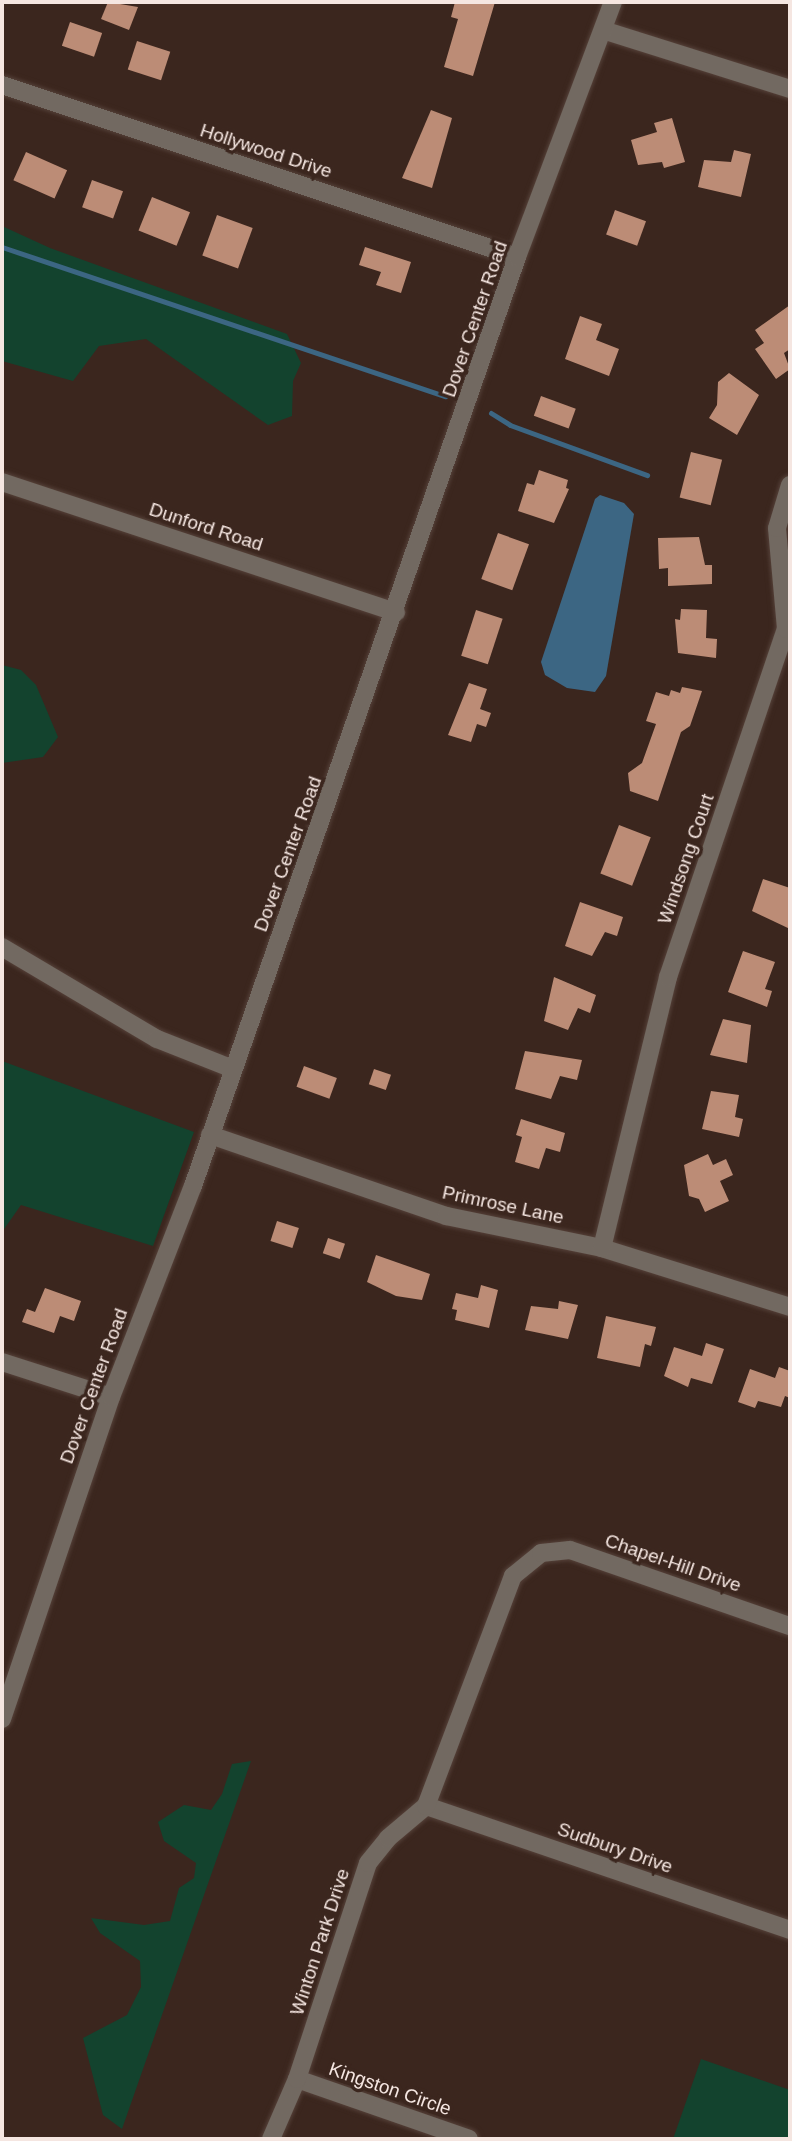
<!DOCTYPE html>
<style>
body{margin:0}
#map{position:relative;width:792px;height:2141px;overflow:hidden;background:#3b261e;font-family:Arial,sans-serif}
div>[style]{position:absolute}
.green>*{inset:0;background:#13432e}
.water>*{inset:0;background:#3c6683}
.stream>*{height:5px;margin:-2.5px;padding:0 2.5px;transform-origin:2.5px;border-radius:2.5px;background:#3c6683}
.building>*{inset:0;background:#bc8c76;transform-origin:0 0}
.roads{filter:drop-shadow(0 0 2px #554139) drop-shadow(0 0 2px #554139)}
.minor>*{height:18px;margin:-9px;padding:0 9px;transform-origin:9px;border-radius:9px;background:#726961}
span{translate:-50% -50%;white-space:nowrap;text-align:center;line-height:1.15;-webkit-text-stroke:7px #3b261e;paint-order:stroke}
.street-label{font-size:19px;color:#f5e6e1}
.frame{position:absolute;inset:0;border:4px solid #f5e6e1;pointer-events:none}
</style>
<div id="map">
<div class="green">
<div style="clip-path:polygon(2px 226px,50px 248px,287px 334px,301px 363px,293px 381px,292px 416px,268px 425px,146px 339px,99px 346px,73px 381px,2px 361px)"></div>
<div style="clip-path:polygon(2px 665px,21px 670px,36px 685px,58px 737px,43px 757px,2px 763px)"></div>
<div style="clip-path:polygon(2px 1061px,194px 1132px,153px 1246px,21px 1205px,2px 1232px)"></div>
<div style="clip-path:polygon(251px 1761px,122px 2129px,103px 2115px,83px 2038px,127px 2015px,141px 1987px,140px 1961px,100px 1933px,91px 1918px,144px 1925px,170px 1921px,179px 1888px,194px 1878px,196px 1863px,164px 1841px,158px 1822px,184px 1805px,211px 1810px,222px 1794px,232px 1764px)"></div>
<div style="clip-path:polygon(701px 2059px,790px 2090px,790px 2139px,673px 2139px)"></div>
</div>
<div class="water">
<div style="clip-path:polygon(600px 495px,624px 503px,634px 514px,606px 676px,595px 692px,567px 688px,545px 675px,541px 662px,595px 499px)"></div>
</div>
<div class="stream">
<div style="left:2px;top:247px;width:468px;rotate:18.6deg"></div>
<div style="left:491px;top:413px;width:22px;rotate:32deg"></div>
<div style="left:510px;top:425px;width:146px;rotate:20.1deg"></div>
</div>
<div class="building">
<div style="clip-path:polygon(108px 2px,138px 7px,129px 30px,101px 19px)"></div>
<div style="clip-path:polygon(455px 2px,495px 2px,473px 76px,444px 67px,458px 19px,451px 17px)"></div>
<div style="left:70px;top:22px;width:34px;height:25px;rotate:19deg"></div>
<div style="left:137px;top:41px;width:35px;height:30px;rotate:18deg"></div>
<div style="clip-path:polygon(431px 110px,452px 118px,432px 188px,402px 178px)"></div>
<div style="clip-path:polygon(672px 118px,685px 162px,664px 168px,662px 162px,638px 165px,631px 140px,657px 132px,654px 123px)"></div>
<div style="clip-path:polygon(734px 150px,751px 154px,741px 197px,698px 187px,704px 160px,731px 162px)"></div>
<div style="left:26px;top:152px;width:45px;height:31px;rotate:24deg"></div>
<div style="left:92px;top:180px;width:33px;height:29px;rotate:20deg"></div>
<div style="left:152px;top:197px;width:41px;height:36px;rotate:22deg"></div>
<div style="left:615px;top:210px;width:33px;height:26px;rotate:20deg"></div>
<div style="left:217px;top:215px;width:38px;height:43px;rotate:20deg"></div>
<div style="clip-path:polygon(365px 247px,411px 262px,401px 293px,376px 285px,381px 272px,359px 265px)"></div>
<div style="clip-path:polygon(790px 305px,790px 349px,784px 353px,790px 369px,776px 379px,755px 349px,764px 343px,755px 330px)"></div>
<div style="clip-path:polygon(580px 316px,602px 324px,596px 340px,619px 349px,609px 376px,565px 359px)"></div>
<div style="clip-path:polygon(729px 373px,759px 395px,737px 435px,709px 418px,717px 405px,718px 382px)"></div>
<div style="left:541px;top:396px;width:37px;height:21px;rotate:20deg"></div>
<div style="left:691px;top:452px;width:32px;height:47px;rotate:14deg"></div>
<div style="clip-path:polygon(539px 470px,568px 480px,566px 488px,569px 489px,554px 523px,518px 511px,527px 483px,534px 485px)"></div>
<div style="left:498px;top:533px;width:33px;height:49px;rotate:20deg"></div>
<div style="clip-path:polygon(699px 537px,705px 565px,712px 565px,712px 584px,668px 586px,668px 568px,659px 569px,658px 538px)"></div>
<div style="clip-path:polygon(681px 609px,707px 610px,706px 638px,717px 639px,716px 658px,678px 653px,675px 619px,680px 620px)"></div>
<div style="left:476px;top:610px;width:28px;height:48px;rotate:18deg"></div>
<div style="clip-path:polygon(469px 683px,487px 689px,480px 709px,491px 713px,486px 727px,477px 724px,471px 742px,448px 735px)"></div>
<div style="clip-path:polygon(682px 687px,702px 691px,690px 726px,681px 732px,658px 801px,630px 791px,628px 773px,642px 763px,656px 724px,646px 721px,656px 692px,669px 696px,671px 690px,680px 693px)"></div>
<div style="left:619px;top:825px;width:34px;height:52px;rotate:21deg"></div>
<div style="clip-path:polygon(763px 879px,790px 888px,790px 929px,752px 911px)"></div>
<div style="clip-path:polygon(580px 902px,623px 917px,617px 936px,605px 932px,592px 956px,565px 946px)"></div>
<div style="clip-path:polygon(743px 951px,775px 962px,765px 989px,772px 991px,767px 1007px,728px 992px)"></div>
<div style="clip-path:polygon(554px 977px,596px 995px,590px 1013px,578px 1008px,568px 1030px,544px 1021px)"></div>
<div style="clip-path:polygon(723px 1019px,751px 1025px,747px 1063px,710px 1055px)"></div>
<div style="clip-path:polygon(525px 1051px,582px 1060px,577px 1080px,560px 1076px,551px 1099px,515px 1089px)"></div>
<div style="left:304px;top:1066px;width:35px;height:22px;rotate:20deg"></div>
<div style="left:374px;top:1069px;width:18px;height:16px;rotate:19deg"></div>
<div style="clip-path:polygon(711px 1091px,739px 1095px,735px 1117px,743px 1119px,739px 1137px,702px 1129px)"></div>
<div style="clip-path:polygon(521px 1119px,565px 1133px,560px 1152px,546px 1148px,539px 1169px,515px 1162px,522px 1137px,516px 1135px)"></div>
<div style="clip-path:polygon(708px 1154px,713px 1165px,726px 1159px,733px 1175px,720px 1181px,729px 1201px,705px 1212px,699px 1199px,689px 1196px,684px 1165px)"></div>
<div style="left:277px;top:1221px;width:23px;height:21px;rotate:18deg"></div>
<div style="left:328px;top:1238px;width:18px;height:16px;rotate:19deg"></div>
<div style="clip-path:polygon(376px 1255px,430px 1274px,422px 1300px,396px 1296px,367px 1282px)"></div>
<div style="clip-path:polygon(481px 1285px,498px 1290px,489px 1328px,455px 1320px,457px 1310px,452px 1309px,456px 1293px,478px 1298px)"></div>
<div style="clip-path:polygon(45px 1288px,81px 1301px,74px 1321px,60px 1316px,54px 1333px,22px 1322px,27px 1309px,35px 1312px)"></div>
<div style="clip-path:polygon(559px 1301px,578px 1305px,568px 1339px,525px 1330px,531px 1306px,558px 1309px)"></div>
<div style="clip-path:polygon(606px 1316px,656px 1327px,651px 1346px,645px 1344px,640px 1367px,597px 1358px)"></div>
<div style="clip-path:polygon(706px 1343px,724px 1349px,712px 1384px,691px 1378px,688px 1387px,664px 1376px,674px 1347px,702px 1356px)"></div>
<div style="clip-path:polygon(779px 1367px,790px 1371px,790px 1398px,785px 1396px,781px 1407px,758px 1401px,755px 1408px,738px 1402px,750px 1369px,775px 1378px)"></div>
</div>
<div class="roads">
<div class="minor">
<div style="left:603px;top:30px;width:196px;rotate:17.5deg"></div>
<div style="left:2px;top:85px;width:543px;rotate:18.47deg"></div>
<div style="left:2px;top:482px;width:415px;rotate:18.3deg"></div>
<div style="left:2px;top:947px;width:180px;rotate:30.7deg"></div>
<div style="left:157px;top:1039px;width:82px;rotate:21.5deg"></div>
<div style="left:210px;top:1135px;width:250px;rotate:18.9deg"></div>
<div style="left:446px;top:1216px;width:159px;rotate:11.6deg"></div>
<div style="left:602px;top:1248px;width:197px;rotate:17.4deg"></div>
<div style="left:602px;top:1248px;width:279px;rotate:-76.3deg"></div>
<div style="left:668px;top:977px;width:367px;rotate:-71.3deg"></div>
<div style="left:786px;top:629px;width:101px;rotate:-95.1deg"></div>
<div style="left:777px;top:528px;width:45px;rotate:-73.2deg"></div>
<div style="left:2px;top:1362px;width:114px;rotate:17.8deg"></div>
<div style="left:2px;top:1719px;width:340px;rotate:-71.3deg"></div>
<div style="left:111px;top:1397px;width:226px;rotate:-68.8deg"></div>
<div style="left:193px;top:1186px;width:984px;rotate:-70.77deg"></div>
<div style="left:517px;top:257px;width:272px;rotate:-69.4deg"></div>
<div style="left:426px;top:1806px;width:385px;rotate:18.8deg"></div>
<div style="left:297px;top:2079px;width:182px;rotate:19.2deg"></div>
<div style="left:271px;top:2139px;width:65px;rotate:-66.6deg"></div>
<div style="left:297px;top:2079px;width:227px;rotate:-71.8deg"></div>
<div style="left:368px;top:1863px;width:32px;rotate:-51deg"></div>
<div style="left:388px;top:1838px;width:50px;rotate:-40.1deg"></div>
<div style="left:426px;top:1806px;width:246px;rotate:-69.3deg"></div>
<div style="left:513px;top:1576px;width:36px;rotate:-39deg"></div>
<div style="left:541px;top:1553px;width:29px;rotate:-6deg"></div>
<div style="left:570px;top:1550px;width:233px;rotate:19.1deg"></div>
</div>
</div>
<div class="street-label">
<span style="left:266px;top:151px;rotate:18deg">Hollywood Drive</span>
<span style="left:475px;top:319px;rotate:-71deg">Dover Center Road</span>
<span style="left:206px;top:527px;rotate:18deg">Dunford Road</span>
<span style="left:288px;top:854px;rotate:-70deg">Dover Center Road</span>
<span style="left:686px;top:859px;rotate:-71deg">Windsong Court</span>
<span style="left:503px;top:1205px;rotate:12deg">Primrose Lane</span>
<span style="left:94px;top:1386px;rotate:-70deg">Dover Center Road</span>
<span style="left:673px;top:1563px;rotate:19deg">Chapel-Hill Drive</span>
<span style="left:615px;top:1848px;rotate:19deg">Sudbury Drive</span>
<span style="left:320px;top:1942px;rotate:-72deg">Winton Park Drive</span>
<span style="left:390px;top:2089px;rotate:19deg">Kingston Circle</span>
</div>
<div class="frame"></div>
</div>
